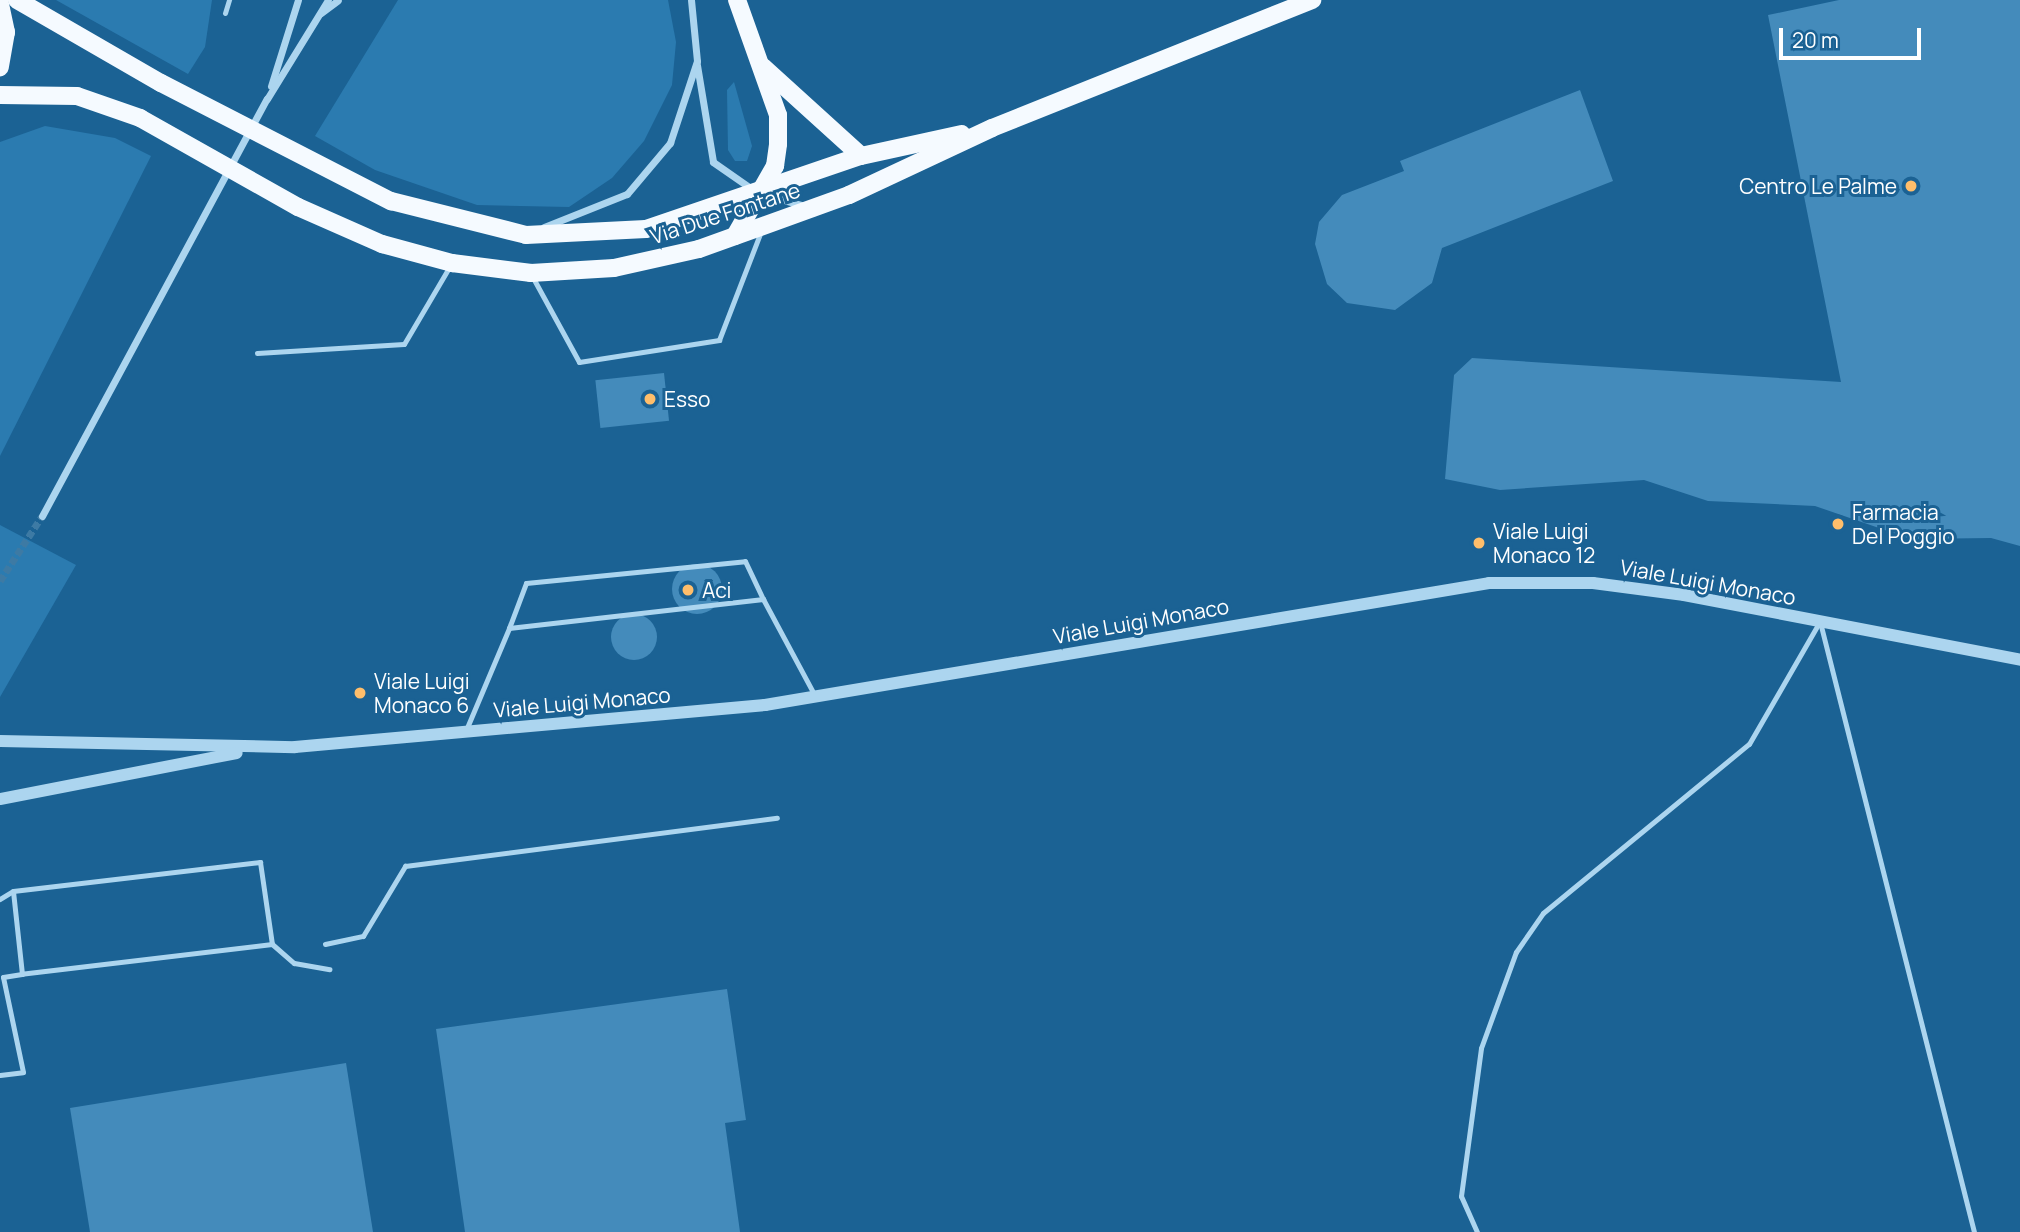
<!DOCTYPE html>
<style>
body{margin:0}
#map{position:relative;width:2020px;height:1232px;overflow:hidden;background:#1b6294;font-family:Manrope,sans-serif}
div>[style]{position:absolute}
.green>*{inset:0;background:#2b7bb0}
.building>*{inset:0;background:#448bbb;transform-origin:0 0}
.round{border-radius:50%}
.minor-tunnel>*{height:7px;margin-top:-3.5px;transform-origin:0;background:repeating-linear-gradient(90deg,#3d7aa4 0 7px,transparent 0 10.5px)}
.service>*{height:5px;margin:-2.5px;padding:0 2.5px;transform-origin:2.5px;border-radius:2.5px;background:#acd5ef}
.minor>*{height:7px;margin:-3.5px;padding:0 3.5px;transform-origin:3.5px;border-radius:3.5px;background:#acd5ef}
.tertiary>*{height:12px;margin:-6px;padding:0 6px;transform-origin:6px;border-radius:6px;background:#acd5ef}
.primary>*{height:18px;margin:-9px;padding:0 9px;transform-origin:9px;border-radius:9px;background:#f5faff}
.dots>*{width:19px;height:19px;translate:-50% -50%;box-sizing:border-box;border:4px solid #1b6294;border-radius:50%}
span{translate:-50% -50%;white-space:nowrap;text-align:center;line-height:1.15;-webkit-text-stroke:6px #1b6294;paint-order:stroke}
.poi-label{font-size:21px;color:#fff}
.right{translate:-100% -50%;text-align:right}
.left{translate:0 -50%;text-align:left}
.street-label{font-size:21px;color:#fff}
.scale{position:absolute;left:1779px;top:28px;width:142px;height:32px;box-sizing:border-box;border:4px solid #fff;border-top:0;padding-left:9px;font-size:21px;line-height:24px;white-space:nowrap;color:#fff;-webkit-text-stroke:5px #1b6294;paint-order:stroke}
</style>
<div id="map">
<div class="green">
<div style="clip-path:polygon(56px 0,212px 0,205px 47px,188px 74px)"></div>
<div style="clip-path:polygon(398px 0,668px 0,676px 42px,672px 85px,644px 141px,612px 178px,569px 207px,477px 205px,375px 170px,315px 136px)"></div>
<div style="clip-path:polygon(734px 82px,752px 146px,747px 161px,735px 161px,728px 150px,727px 90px)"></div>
<div style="clip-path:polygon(45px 126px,115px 138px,151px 156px,0 456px,0 142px)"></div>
<div style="clip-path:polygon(0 525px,76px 565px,0 697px)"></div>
</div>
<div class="building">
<div style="clip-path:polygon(1839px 0,2020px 0,2020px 546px,1991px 538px,1911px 539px,1815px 506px,1708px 501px,1644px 480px,1500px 490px,1445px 479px,1454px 375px,1472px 358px,1841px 382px,1768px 15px)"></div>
<div style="clip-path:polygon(1580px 90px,1613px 181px,1442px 248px,1432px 283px,1395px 310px,1347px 303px,1327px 284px,1315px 244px,1319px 222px,1342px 195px,1404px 171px,1400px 161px)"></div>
<div style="left:664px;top:373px;width:48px;height:69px;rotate:84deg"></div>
<div class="round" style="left:672px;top:564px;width:50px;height:50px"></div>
<div class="round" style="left:611px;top:614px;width:46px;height:46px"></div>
<div style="clip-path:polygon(727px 989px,746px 1120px,725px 1123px,740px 1232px,465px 1232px,436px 1029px)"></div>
<div style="clip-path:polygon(346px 1063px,373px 1232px,90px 1232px,70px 1108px)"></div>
</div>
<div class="minor-tunnel">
<div style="left:0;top:581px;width:77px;rotate:-57.1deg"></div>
</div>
<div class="service">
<div style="left:225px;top:13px;width:14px;rotate:-73deg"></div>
<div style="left:532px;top:276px;width:98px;rotate:61.3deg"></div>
<div style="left:579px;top:362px;width:142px;rotate:-8.9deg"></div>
<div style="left:719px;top:340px;width:117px;rotate:-68.9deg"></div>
<div style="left:257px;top:353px;width:147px;rotate:-3.5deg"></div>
<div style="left:404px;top:344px;width:91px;rotate:-59.5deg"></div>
<div style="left:1820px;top:622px;width:629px;rotate:75.83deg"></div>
<div style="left:509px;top:628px;width:48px;rotate:-69.3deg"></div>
<div style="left:526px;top:583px;width:220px;rotate:-5.7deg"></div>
<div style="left:745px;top:561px;width:42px;rotate:64.7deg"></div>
<div style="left:466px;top:730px;width:111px;rotate:-67.1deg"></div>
<div style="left:509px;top:628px;width:256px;rotate:-6.5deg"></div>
<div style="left:763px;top:599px;width:110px;rotate:61.8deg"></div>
<div style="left:0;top:899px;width:15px;rotate:-32deg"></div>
<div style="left:272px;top:944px;width:252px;rotate:173.2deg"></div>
<div style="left:22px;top:974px;width:83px;rotate:-96.2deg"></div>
<div style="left:13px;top:891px;width:249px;rotate:-6.7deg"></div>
<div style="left:260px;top:862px;width:83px;rotate:81.7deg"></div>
<div style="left:272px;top:944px;width:29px;rotate:41deg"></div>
<div style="left:294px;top:963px;width:36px;rotate:10deg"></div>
<div style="left:325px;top:944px;width:39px;rotate:-12deg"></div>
<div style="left:363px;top:936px;width:82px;rotate:-59deg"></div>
<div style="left:405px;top:866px;width:375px;rotate:-7.4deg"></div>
<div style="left:3px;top:977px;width:19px;rotate:-9deg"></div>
<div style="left:0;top:1075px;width:23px;rotate:-7deg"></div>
<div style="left:23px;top:1072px;width:97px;rotate:-101.9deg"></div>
<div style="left:1477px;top:1232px;width:39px;rotate:-114deg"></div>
<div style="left:1461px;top:1196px;width:149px;rotate:-82.3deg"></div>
<div style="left:1481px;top:1048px;width:102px;rotate:-70deg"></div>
<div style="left:1516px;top:952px;width:47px;rotate:-55.3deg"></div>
<div style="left:1543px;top:913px;width:266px;rotate:-39.4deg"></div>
<div style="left:1749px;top:744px;width:140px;rotate:-60deg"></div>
</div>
<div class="minor">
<div style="left:321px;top:13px;width:21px;rotate:-37deg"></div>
<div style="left:697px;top:65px;width:98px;rotate:80.6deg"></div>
<div style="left:713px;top:162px;width:47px;rotate:34.7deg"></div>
<div style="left:271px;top:86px;width:90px;rotate:-72.6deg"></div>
<div style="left:762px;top:194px;width:45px;rotate:15.6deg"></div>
<div style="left:544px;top:227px;width:89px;rotate:-21.7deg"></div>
<div style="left:627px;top:194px;width:67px;rotate:-49.9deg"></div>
<div style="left:670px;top:143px;width:86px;rotate:-71.8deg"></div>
<div style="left:697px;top:61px;width:61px;rotate:-95.6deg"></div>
<div style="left:42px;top:516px;width:474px;rotate:-61.7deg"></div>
<div style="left:267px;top:99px;width:116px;rotate:-58.4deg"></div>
</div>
<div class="tertiary">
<div style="left:0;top:741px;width:295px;rotate:1.2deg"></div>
<div style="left:295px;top:747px;width:472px;rotate:-5.1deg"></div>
<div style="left:765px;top:705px;width:734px;rotate:-9.56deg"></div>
<div style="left:1489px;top:583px;width:104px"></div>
<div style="left:1593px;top:583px;width:92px;rotate:7.5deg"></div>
<div style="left:1684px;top:595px;width:342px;rotate:10.9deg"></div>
<div style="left:0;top:799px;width:241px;rotate:-11deg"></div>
</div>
<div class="primary">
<div style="left:17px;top:0;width:166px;rotate:30deg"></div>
<div style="left:161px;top:83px;width:259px;rotate:27.2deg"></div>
<div style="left:391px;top:201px;width:139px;rotate:14.1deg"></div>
<div style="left:526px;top:235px;width:120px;rotate:-2.9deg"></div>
<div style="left:646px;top:229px;width:227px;rotate:-18.8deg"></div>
<div style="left:861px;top:156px;width:103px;rotate:-12.3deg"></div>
<div style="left:0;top:4px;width:29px;rotate:78deg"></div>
<div style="left:6px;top:32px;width:36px;rotate:100deg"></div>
<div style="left:763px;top:67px;width:132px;rotate:42.2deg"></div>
<div style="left:0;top:95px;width:77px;rotate:0.7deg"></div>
<div style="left:77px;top:96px;width:67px;rotate:19.2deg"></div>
<div style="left:140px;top:118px;width:181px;rotate:29.4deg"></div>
<div style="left:298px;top:207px;width:92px;rotate:23.8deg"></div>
<div style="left:382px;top:244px;width:73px;rotate:15.2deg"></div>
<div style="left:452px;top:263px;width:80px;rotate:7.2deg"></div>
<div style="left:531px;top:273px;width:83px;rotate:-3.4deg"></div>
<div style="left:614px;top:268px;width:87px;rotate:-12.6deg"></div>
<div style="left:699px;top:249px;width:159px;rotate:-19.8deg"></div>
<div style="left:849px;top:195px;width:158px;rotate:-25.1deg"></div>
<div style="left:992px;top:128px;width:345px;rotate:-21.8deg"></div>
<div style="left:735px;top:236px;width:81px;rotate:-60.3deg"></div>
<div style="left:775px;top:166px;width:22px;rotate:-82deg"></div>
<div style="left:778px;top:144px;width:29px;rotate:-90deg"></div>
<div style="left:778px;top:115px;width:122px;rotate:-109.6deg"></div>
</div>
<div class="dots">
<div style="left:1911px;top:186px;background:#ffbe6b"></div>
<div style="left:650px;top:399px;background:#ffbe6b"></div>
<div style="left:1838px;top:524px;background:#ffbe6b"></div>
<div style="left:1479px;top:543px;background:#ffbe6b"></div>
<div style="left:688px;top:590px;background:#ffbe6b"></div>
<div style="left:360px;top:693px;background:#ffbe6b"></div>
</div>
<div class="poi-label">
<span class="right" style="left:1897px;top:186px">Centro Le Palme</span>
<span class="left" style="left:664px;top:399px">Esso</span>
<span class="left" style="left:1852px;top:524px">Farmacia<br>Del Poggio</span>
<span class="left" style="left:1493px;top:543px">Viale Luigi<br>Monaco 12</span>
<span class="left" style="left:702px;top:590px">Aci</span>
<span class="left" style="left:374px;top:693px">Viale Luigi<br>Monaco 6</span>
</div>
<div class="street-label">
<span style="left:725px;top:213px;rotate:-18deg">Via Due Fontane</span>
<span style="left:1708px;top:582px;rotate:10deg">Viale Luigi Monaco</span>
<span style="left:1141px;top:621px;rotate:-10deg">Viale Luigi Monaco</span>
<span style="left:582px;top:702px;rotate:-5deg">Viale Luigi Monaco</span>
</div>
<div class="scale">20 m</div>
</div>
